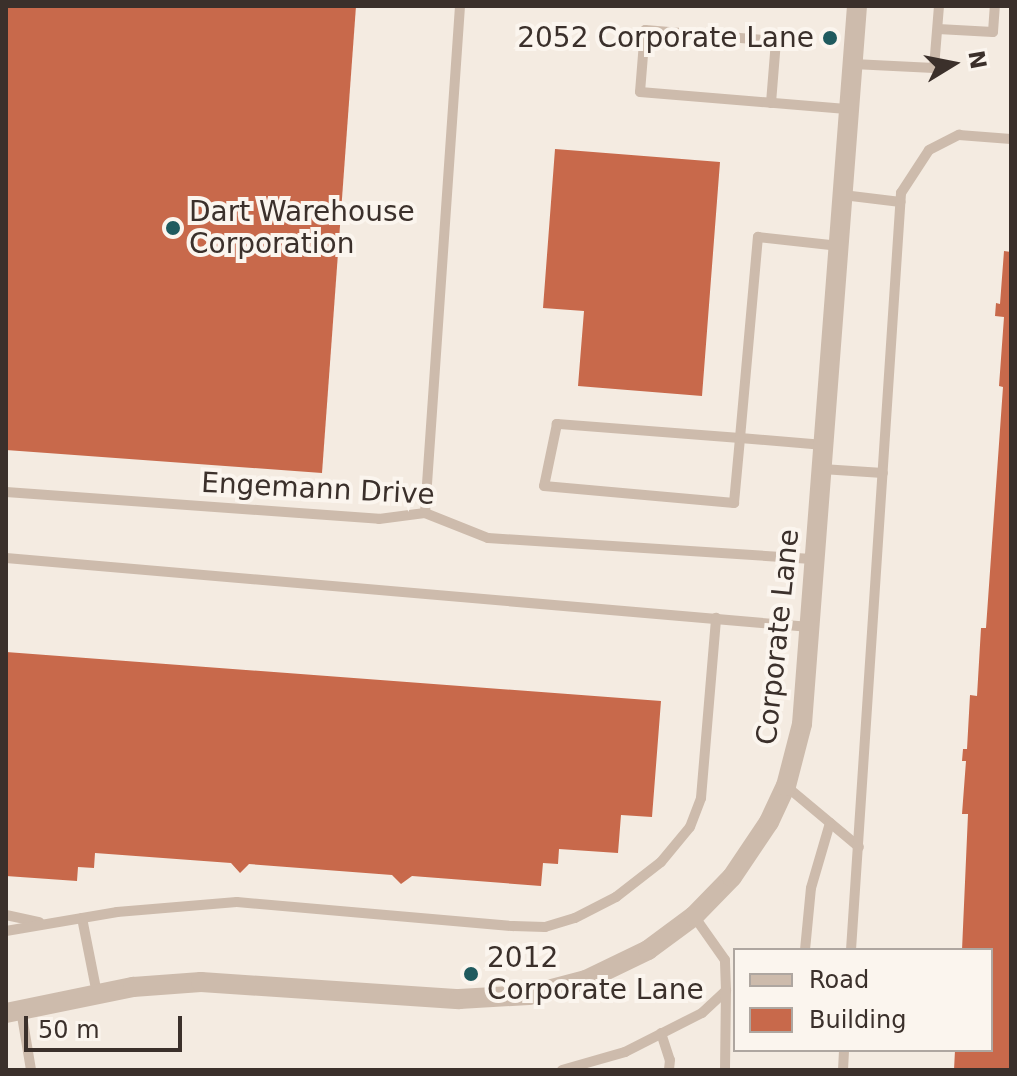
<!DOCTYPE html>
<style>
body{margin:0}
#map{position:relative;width:1017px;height:1076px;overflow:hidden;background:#f4ebe1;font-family:"DejaVu Sans",sans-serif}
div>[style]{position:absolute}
.building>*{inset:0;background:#c8694b}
.service>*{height:10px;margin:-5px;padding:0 5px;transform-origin:5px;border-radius:5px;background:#cdbbac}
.minor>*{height:20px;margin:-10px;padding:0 10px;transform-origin:10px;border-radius:10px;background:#cdbbac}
.dots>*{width:22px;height:22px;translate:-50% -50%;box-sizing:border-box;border:4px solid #fbf5ee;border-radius:50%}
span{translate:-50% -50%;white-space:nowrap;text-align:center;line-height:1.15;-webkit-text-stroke:8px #fbf5ee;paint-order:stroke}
.poi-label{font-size:28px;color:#3b302b}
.right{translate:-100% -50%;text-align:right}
.left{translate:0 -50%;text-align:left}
.street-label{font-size:28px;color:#3b302b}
.frame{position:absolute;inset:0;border:8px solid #3b302b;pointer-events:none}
.legend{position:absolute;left:733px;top:948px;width:260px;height:104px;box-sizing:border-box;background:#fbf5ee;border:2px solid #aea6a0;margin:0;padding:10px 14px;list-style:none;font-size:24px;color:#3b302b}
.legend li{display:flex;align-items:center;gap:16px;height:40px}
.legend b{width:40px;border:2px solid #aea6a0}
.north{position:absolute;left:913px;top:24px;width:80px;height:80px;-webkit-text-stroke:6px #fbf5ee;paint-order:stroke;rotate:80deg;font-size:22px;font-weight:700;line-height:32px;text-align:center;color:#3b302b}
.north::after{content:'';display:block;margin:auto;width:28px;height:36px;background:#3b302b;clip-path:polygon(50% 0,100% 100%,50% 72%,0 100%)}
.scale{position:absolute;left:24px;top:1016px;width:158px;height:36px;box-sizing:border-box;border:4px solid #3b302b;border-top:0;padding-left:10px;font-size:24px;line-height:28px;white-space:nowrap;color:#3b302b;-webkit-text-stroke:6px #fbf5ee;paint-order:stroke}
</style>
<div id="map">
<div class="building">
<div style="clip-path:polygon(6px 6px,356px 6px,322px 473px,6px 450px)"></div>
<div style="clip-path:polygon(555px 149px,720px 162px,702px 396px,578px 386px,584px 311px,543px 308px)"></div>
<div style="clip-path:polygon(1004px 251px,1011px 252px,1011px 1070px,954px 1070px,955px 1050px,991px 1050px,991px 950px,962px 950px,968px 814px,962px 814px,966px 761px,962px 761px,963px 749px,967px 749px,970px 695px,977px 696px,981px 628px,986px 628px,1003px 387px,999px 386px,1004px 317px,995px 316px,996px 303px,1000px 304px)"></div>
<div style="clip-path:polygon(6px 652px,661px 701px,652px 817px,621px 815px,618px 853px,559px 849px,558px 864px,543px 863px,541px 886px,412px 876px,401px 884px,392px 875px,249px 864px,240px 873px,231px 863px,95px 853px,94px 868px,78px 867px,77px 881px,6px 876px)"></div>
</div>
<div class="service">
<div style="left:938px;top:29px;width:55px;rotate:3.1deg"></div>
<div style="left:993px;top:32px;width:26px;rotate:-86deg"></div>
<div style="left:853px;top:64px;width:81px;rotate:2.8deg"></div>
<div style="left:934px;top:68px;width:62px;rotate:-85.4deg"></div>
<div style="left:771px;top:103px;width:62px;rotate:-85.4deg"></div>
<div style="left:776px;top:41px;width:131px;rotate:-175.2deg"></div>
<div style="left:645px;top:30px;width:62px;rotate:94.6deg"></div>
<div style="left:640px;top:92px;width:210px;rotate:4.7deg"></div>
<div style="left:843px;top:195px;width:58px;rotate:6.9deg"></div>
<div style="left:824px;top:445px;width:84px;rotate:-175.2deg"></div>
<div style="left:740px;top:438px;width:184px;rotate:-175.6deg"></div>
<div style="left:557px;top:424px;width:63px;rotate:101.8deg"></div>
<div style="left:544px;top:486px;width:191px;rotate:5.1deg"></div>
<div style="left:734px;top:503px;width:65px;rotate:-84.7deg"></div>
<div style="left:740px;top:438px;width:202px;rotate:-84.9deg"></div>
<div style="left:758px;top:237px;width:82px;rotate:6.3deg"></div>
<div style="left:822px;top:469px;width:61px;rotate:3.8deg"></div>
<div style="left:6px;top:492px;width:374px;rotate:4.1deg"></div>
<div style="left:379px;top:519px;width:46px;rotate:-7.4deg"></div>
<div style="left:425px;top:513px;width:68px;rotate:21.6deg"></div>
<div style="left:488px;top:538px;width:328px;rotate:3.7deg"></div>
<div style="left:425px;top:513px;width:508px;rotate:-86.05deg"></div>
<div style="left:6px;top:558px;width:807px;rotate:4.91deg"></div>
<div style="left:786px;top:786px;width:95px;rotate:39.9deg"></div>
<div style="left:6px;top:915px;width:34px;rotate:12deg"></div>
<div style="left:82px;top:918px;width:77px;rotate:78.8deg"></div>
<div style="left:6px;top:931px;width:113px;rotate:-9.7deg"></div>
<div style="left:117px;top:912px;width:120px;rotate:-4.8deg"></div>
<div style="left:237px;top:902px;width:277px;rotate:5deg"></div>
<div style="left:513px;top:926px;width:32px;rotate:2deg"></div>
<div style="left:545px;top:927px;width:31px;rotate:-17deg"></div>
<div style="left:575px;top:918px;width:46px;rotate:-27.1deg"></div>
<div style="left:616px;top:897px;width:57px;rotate:-37.9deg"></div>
<div style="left:661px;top:862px;width:45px;rotate:-50.4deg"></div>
<div style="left:690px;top:827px;width:31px;rotate:-69deg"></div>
<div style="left:701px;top:798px;width:181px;rotate:-85.2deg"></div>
<div style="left:805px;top:950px;width:62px;rotate:-84.5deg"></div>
<div style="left:811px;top:888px;width:68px;rotate:-73.7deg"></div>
<div style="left:851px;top:950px;width:759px;rotate:-86.22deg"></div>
<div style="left:901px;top:193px;width:51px;rotate:-56.9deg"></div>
<div style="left:929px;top:150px;width:34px;rotate:-27deg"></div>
<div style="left:959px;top:135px;width:52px;rotate:4.4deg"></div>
<div style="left:21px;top:1010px;width:61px;rotate:80.5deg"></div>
<div style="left:661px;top:1033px;width:28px;rotate:72deg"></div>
<div style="left:670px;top:1060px;width:10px;rotate:96deg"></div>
<div style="left:562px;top:1070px;width:66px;rotate:-15.9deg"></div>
<div style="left:625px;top:1052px;width:86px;rotate:-26.9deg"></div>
<div style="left:702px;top:1013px;width:33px;rotate:-43deg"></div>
<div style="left:726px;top:991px;width:31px;rotate:-92deg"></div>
<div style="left:725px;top:960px;width:54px;rotate:-125.2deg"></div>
<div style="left:725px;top:1070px;width:79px;rotate:-89.3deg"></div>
<div style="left:843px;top:1070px;width:20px;rotate:-87deg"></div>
</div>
<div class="minor">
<div style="left:6px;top:1013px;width:130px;rotate:-11.6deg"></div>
<div style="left:133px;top:987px;width:68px;rotate:-4.2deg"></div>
<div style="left:201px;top:982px;width:259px;rotate:3.8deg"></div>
<div style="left:459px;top:999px;width:70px;rotate:-3.3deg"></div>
<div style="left:529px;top:995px;width:59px;rotate:-14.7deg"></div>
<div style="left:586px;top:980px;width:69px;rotate:-25.8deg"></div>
<div style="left:648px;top:950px;width:57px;rotate:-36.5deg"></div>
<div style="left:694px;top:916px;width:54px;rotate:-45.7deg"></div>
<div style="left:732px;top:877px;width:66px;rotate:-56.1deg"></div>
<div style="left:769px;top:822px;width:40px;rotate:-65deg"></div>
<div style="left:786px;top:786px;width:64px;rotate:-75.5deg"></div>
<div style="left:802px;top:724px;width:720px;rotate:-85.62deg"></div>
</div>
<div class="dots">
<div style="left:830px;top:38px;background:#1f5a5e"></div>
<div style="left:173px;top:228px;background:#1f5a5e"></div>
<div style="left:471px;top:974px;background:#1f5a5e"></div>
</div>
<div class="poi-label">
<span class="right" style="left:814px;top:38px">2052 Corporate Lane</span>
<span class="left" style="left:189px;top:228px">Dart Warehouse<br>Corporation</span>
<span class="left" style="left:487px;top:974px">2012<br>Corporate Lane</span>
</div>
<div class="street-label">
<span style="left:318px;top:489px;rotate:3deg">Engemann Drive</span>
<span style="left:778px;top:637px;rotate:-84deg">Corporate Lane</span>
</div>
<div class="frame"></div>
<ul class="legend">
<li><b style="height:10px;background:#cdbbac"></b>Road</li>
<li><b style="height:22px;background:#c8694b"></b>Building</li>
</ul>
<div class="north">N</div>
<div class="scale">50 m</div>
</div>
